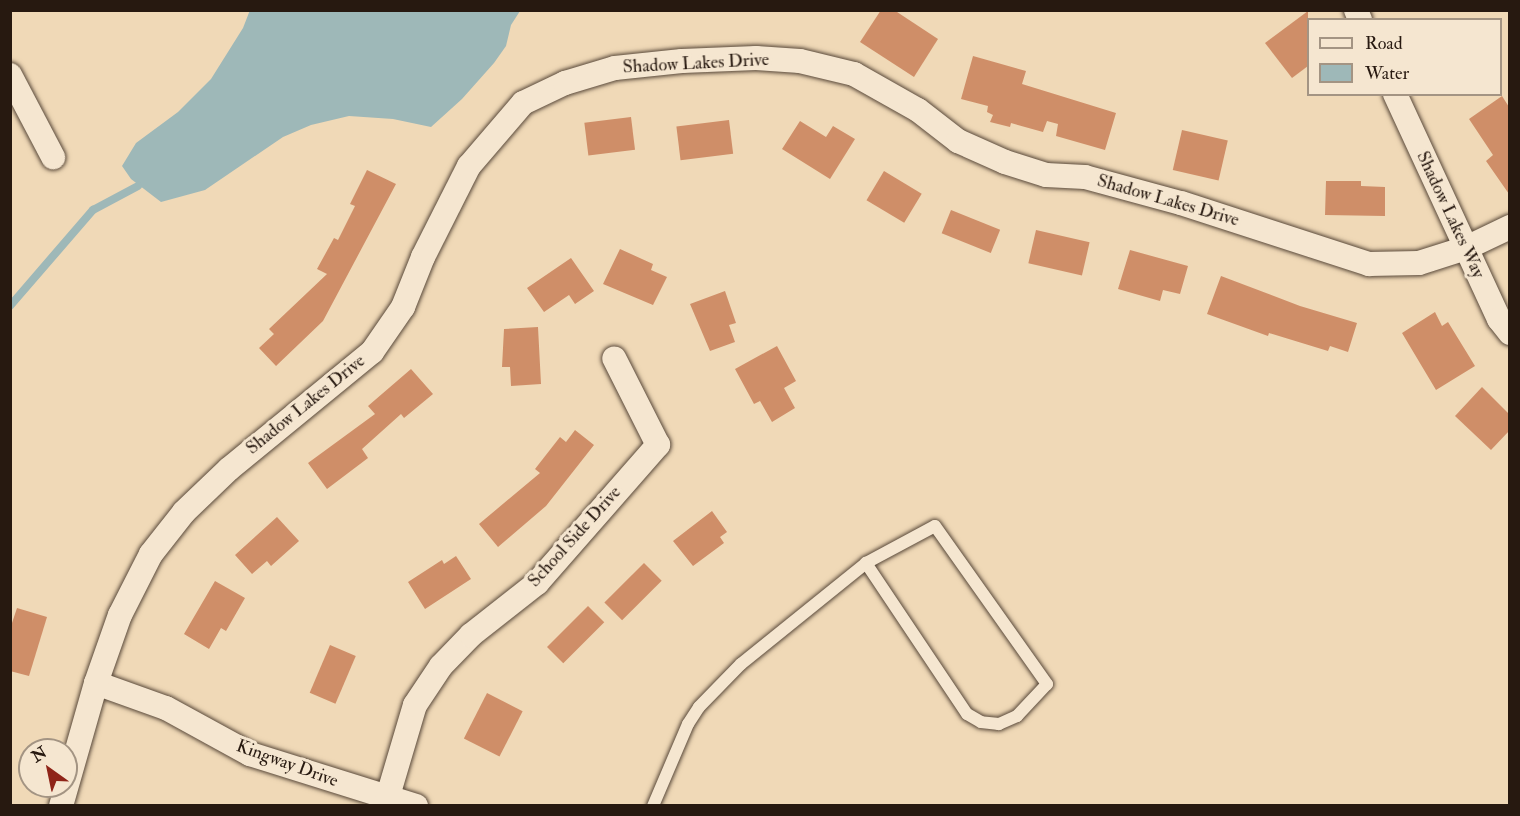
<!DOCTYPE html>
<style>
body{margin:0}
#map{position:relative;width:1520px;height:816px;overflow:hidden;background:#f0d9b7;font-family:"IM FELL Double Pica",serif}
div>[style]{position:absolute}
.water>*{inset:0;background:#9eb8b8}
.stream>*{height:8px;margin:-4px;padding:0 4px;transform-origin:4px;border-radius:4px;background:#9eb8b8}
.building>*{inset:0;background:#cf8e68;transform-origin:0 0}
.roads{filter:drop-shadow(0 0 2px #59493a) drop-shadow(0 0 2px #59493a)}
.lane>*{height:12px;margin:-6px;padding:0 6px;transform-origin:6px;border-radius:6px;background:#f5e6d0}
.street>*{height:24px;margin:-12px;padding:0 12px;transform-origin:12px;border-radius:12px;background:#f5e6d0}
span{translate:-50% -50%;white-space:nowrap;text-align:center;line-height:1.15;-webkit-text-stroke:6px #f5e6d0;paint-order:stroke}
.street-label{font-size:18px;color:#271910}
.frame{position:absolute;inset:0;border:12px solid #271910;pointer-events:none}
.legend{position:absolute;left:1307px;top:18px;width:195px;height:78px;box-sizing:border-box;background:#f5e6d0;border:2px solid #a39483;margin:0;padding:8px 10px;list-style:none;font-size:18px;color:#271910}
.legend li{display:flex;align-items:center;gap:12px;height:30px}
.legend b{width:30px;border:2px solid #a39483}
.north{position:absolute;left:18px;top:738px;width:60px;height:60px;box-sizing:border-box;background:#f5e6d0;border:2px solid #a39483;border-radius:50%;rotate:327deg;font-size:16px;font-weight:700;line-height:24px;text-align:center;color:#271910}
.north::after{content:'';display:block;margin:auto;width:21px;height:27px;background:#8f2418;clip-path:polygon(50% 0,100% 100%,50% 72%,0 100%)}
</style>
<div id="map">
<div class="water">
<div style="clip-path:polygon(250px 10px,520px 10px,520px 11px,511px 25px,506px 46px,494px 63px,462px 99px,431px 127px,393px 119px,349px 116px,311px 125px,283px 137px,205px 190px,161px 202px,131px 179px,122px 166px,136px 143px,178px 112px,211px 79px,243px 28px)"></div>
</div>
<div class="stream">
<div style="left:10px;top:306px;width:127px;rotate:-49.2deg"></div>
<div style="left:93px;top:210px;width:51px;rotate:-28.1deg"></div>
</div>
<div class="building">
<div style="clip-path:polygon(881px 10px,894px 10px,938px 39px,914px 77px,860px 42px)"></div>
<div style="clip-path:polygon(1308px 11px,1308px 66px,1292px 78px,1265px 43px)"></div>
<div style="clip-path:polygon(973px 56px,1026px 71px,1022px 84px,1116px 113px,1105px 150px,1056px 136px,1058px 124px,1047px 121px,1043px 132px,1011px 123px,1010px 127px,990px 122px,993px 115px,987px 112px,988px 106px,961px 99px)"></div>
<div style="clip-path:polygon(1502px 96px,1509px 107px,1509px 194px,1486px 161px,1493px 155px,1469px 119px)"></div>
<div style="left:631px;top:117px;width:33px;height:47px;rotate:83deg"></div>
<div style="left:729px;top:120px;width:34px;height:53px;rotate:83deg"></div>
<div style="clip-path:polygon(800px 121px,826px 137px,833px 126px,855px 139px,830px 179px,782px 149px)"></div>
<div style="left:1182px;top:130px;width:47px;height:41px;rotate:13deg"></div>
<div style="clip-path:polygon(367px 170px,396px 184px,323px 321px,276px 366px,259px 348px,274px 334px,269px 329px,327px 274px,317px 269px,334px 238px,338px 240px,355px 206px,350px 204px)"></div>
<div style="left:884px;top:171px;width:44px;height:34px;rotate:31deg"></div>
<div style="clip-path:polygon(1326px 181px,1361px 181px,1361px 186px,1385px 187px,1385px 216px,1325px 215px)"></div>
<div style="left:951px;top:210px;width:53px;height:25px;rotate:22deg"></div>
<div style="left:1036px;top:230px;width:55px;height:34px;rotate:13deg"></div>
<div style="clip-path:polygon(620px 249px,653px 264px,651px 270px,667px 277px,653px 305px,603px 284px)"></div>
<div style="clip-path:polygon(1130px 250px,1188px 266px,1180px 294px,1163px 290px,1160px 301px,1118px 289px)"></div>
<div style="clip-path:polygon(571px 258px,594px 291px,575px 304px,569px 295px,544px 312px,527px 288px)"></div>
<div style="clip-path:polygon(1221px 276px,1300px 306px,1357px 323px,1348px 352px,1330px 346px,1328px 351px,1269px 333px,1268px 336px,1207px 314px)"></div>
<div style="clip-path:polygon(725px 291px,736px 323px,729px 325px,735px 342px,710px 351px,690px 304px)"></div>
<div style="clip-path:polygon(1435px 312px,1442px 326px,1448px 322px,1475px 366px,1436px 390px,1402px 333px)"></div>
<div style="clip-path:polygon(538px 327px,541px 384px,511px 386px,510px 367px,502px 367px,504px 329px)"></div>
<div style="clip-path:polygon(777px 346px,796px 381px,784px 388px,795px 408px,772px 422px,760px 401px,754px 404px,735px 369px)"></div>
<div style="clip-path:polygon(411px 369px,433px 394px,404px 418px,401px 414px,362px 449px,368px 458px,327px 489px,308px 463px,375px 414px,368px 406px)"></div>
<div style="clip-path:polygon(1482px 387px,1509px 414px,1509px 431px,1491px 450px,1455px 416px)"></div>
<div style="clip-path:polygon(575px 430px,594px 445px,546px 506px,498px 547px,479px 524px,540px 473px,535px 469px,560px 437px,566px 442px)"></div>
<div style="clip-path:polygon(712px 511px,727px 532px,720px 537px,724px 543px,693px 566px,673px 541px)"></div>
<div style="clip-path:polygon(277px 517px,299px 541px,271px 566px,267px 561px,252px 574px,235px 555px)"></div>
<div style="clip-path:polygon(456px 556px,471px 579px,425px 609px,408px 582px,442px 560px,444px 564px)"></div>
<div style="left:644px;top:563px;width:25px;height:56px;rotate:45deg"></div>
<div style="clip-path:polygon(215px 581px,245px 598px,226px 631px,221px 628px,209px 649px,184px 634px)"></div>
<div style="left:588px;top:606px;width:23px;height:58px;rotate:45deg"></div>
<div style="clip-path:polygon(17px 608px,47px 617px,29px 676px,10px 671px,10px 629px)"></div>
<div style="left:330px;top:645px;width:28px;height:52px;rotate:23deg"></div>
<div style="left:487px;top:693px;width:40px;height:51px;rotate:27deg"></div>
</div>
<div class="roads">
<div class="lane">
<div style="left:653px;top:806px;width:89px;rotate:-66.9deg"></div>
<div style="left:688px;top:724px;width:20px;rotate:-57deg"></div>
<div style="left:699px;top:707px;width:60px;rotate:-45.7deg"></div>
<div style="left:741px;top:664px;width:161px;rotate:-38.9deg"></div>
<div style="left:866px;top:563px;width:78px;rotate:-28.2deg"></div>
<div style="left:935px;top:526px;width:194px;rotate:54.7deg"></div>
<div style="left:1047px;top:684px;width:44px;rotate:133.2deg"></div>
<div style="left:1017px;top:716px;width:20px;rotate:156deg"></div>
<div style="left:999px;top:724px;width:18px;rotate:-174deg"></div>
<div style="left:981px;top:722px;width:16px;rotate:-150deg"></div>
<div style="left:967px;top:714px;width:182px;rotate:-123.8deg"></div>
</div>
<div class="street">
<div style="left:1356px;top:10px;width:11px;rotate:68deg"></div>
<div style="left:10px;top:75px;width:93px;rotate:62.3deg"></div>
<div style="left:1395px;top:94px;width:248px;rotate:65.2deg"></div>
<div style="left:1499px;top:319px;width:18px;rotate:52deg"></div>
<div style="left:96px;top:683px;width:74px;rotate:19.7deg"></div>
<div style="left:166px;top:708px;width:96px;rotate:28.7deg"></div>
<div style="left:250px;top:754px;width:174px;rotate:17.4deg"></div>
<div style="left:61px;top:806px;width:128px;rotate:-74.1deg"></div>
<div style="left:96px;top:683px;width:72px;rotate:-70.6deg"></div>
<div style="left:120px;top:615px;width:68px;rotate:-63.1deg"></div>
<div style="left:151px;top:554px;width:53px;rotate:-51.8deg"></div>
<div style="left:184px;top:512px;width:62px;rotate:-43.7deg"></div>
<div style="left:229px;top:469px;width:185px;rotate:-39.3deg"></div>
<div style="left:372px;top:352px;width:55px;rotate:-55.4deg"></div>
<div style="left:403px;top:307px;width:54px;rotate:-68.2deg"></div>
<div style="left:423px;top:257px;width:102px;rotate:-63.2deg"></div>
<div style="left:469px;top:166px;width:83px;rotate:-49.4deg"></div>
<div style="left:523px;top:103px;width:47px;rotate:-25.5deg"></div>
<div style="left:565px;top:83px;width:52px;rotate:-16.7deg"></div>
<div style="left:615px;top:68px;width:67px;rotate:-6deg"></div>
<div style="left:682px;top:61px;width:74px;rotate:-2.3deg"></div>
<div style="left:756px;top:58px;width:44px;rotate:3.9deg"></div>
<div style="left:800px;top:61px;width:56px;rotate:13.5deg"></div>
<div style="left:854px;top:74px;width:73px;rotate:29.4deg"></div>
<div style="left:918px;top:110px;width:51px;rotate:37.8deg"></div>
<div style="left:958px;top:141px;width:51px;rotate:24.1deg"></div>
<div style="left:1005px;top:162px;width:43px;rotate:17.6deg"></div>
<div style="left:1046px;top:175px;width:39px;rotate:3deg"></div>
<div style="left:1085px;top:177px;width:99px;rotate:15.2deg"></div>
<div style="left:1181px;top:203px;width:198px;rotate:18deg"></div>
<div style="left:1369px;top:264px;width:50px;rotate:-1.1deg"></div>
<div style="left:1419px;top:263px;width:49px;rotate:-17.7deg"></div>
<div style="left:1466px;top:248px;width:49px;rotate:-25.5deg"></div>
<div style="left:385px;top:806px;width:105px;rotate:-73.5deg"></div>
<div style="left:415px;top:705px;width:47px;rotate:-56.3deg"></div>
<div style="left:441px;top:666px;width:43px;rotate:-45.9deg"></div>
<div style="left:471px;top:635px;width:84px;rotate:-38.2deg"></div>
<div style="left:537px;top:583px;width:184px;rotate:-48.8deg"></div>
<div style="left:658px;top:445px;width:97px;rotate:-116.8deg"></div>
</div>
</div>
<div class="street-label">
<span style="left:696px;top:64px;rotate:-3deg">Shadow Lakes Drive</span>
<span style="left:1168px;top:201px;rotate:16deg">Shadow Lakes Drive</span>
<span style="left:1450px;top:215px;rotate:65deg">Shadow Lakes Way</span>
<span style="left:306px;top:405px;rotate:-39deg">Shadow Lakes Drive</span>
<span style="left:575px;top:537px;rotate:-48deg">School Side Drive</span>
<span style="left:287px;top:764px;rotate:20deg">Kingway Drive</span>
</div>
<div class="frame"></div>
<ul class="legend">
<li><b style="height:8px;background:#f5e6d0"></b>Road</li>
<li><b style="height:16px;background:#9eb8b8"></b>Water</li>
</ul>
<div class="north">N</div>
</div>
